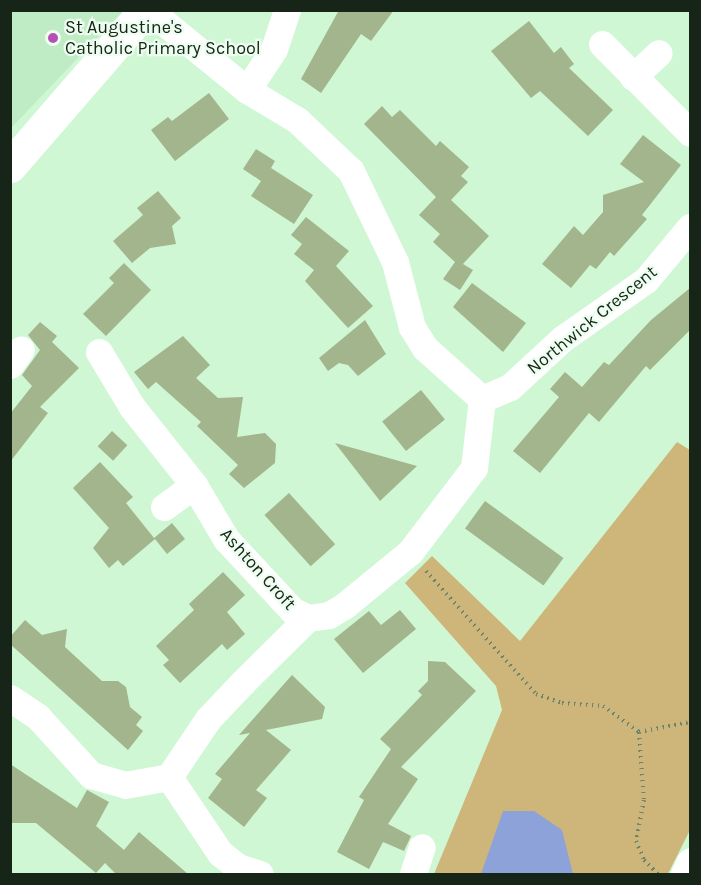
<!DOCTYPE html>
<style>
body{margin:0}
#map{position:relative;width:701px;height:885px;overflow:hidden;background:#cff7d4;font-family:Karla,sans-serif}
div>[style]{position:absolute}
.built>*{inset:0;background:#bfecc4}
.green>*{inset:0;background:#ceb67b}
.water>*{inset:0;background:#8da2d8}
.building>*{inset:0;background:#a2b58c;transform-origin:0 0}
.path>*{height:4px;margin-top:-2px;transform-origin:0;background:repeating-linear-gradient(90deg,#6a846d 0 1.5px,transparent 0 6px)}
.street>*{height:27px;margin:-13.5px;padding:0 13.5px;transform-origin:13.5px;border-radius:13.5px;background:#fff}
.secondary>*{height:33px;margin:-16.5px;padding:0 16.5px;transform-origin:16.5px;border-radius:16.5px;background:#fff}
.dots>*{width:16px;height:16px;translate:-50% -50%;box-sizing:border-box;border:3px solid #edfdef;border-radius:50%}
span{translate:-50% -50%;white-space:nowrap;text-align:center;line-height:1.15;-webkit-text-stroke:4.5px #edfdef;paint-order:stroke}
.poi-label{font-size:18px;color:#162518}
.left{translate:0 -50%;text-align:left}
.street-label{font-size:18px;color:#162518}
.frame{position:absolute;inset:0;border:12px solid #162518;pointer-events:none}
</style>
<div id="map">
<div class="built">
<div style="clip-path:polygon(11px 11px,123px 11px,11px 128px)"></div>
</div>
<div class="green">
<div style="clip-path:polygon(677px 442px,690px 450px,690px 830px,668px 874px,434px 874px,502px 710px,496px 686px,405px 583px,432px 556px,520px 641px)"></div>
</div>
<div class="water">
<div style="clip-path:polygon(503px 811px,534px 811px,562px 830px,573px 874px,481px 874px)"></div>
</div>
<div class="building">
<div style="clip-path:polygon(339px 10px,394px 10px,371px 41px,361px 34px,321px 93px,301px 79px)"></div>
<div style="clip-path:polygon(529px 21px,554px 53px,561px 47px,574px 64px,569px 68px,613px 110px,588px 136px,540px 91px,531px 98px,491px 51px)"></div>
<div style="clip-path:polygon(209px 93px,229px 119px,175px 161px,151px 130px,168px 117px,172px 121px)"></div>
<div style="clip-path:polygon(382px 106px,392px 117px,400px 110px,436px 146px,440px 141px,469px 167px,461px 176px,468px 182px,451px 200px,489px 236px,463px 264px,473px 270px,460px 290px,443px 279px,455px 262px,433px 242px,440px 234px,419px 215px,436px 197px,364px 124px)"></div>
<div style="clip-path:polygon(643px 135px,681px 165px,642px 215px,647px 219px,614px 256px,610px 252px,596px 269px,590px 265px,571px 288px,542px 264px,574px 226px,583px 235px,603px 212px,603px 195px,644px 182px,620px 164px)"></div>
<div style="clip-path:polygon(256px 149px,275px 161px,271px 168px,313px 195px,294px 224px,251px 196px,261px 181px,243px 169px)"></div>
<div style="clip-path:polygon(158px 191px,181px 218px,172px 226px,176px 244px,150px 248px,132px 263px,113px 241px,143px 215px,137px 208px)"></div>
<div style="clip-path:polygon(306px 217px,349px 251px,336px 266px,373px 306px,348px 328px,305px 281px,314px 270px,294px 254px,302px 244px,291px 235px)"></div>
<div style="clip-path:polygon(124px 263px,151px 290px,106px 336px,83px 314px,114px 283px,109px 278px)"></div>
<div style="clip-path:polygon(472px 283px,526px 323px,503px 352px,453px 307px)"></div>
<div style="clip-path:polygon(690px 288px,690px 330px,650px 370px,646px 366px,599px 422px,589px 413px,540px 473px,513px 451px,559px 397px,550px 389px,565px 372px,582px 387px,604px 362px,609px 365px,651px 320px)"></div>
<div style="clip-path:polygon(365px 320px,386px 354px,358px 376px,348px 365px,339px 363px,328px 371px,319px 358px)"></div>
<div style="clip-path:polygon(40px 322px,57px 336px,52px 342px,79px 368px,40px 407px,48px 413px,10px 462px,10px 414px,32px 386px,22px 375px,40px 350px,28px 335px)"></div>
<div style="clip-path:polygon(183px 336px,210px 365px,196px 378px,218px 398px,243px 397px,237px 437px,265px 433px,276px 444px,275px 463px,244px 488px,229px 474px,238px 465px,197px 426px,201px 422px,156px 382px,148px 389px,134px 372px)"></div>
<div style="left:421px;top:390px;width:38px;height:50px;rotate:51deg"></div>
<div style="left:112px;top:431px;width:21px;height:21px;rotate:43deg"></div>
<div style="clip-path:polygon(335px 443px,417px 466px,380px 501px)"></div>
<div style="clip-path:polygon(100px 462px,133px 497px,126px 503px,154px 538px,172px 523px,185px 539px,167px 554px,155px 539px,123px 566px,118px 560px,109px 568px,93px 548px,109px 528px,73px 488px)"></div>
<div style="left:289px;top:493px;width:69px;height:33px;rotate:48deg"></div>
<div style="left:485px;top:501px;width:97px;height:34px;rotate:36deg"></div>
<div style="clip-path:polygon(223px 572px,245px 595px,227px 612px,245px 634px,227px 650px,222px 644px,180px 683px,163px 665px,169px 660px,156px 646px,194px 610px,189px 604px)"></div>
<div style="clip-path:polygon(400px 610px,416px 629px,363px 673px,334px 639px,369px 611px,381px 625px)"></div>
<div style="clip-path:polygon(25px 620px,42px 635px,67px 629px,65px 647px,102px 681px,118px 681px,126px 687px,130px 707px,142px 717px,136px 725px,143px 731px,128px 750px,10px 644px,10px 637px)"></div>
<div style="clip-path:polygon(428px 661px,445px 662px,476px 691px,401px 767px,418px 779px,388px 824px,411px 836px,404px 851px,383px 842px,369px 869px,337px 852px,364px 800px,359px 797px,391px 749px,380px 739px,422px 695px,418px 691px,428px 681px)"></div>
<div style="clip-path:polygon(292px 675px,325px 707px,322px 719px,266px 730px,291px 750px,256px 790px,267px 798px,244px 827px,208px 798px,222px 779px,215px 774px,250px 733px,239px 735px)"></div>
<div style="clip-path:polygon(10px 764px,77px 808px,87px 790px,109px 802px,96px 826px,124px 850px,139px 832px,188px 874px,116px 874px,105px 863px,96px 873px,36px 823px,10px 823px)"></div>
</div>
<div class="path">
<div style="left:426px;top:571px;width:165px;rotate:48.2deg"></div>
<div style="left:536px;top:694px;width:28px;rotate:19deg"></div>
<div style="left:562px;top:703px;width:41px;rotate:4.2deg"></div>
<div style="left:603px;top:706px;width:44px;rotate:35.8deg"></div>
<div style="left:639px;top:732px;width:52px;rotate:-11.1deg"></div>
<div style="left:639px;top:732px;width:68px;rotate:85.8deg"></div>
<div style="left:644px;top:800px;width:42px;rotate:101deg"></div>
<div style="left:636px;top:841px;width:21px;rotate:67deg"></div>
<div style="left:644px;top:860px;width:20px;rotate:45deg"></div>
</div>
<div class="street">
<div style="left:602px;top:44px;width:125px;rotate:45.3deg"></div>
<div style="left:633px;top:77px;width:35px;rotate:-43deg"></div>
<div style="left:247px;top:90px;width:49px;rotate:-56.6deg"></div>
<div style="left:274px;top:49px;width:41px;rotate:-71.6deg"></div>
<div style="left:99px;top:352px;width:64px;rotate:59deg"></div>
<div style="left:132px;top:407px;width:100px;rotate:51.5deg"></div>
<div style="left:194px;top:485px;width:63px;rotate:59.3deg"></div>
<div style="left:226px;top:539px;width:97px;rotate:47.1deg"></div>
<div style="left:292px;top:610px;width:18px;rotate:27deg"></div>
<div style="left:10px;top:365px;width:19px;rotate:-55deg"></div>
<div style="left:482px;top:399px;width:30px;rotate:-23deg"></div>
<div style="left:510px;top:387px;width:71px;rotate:-42.7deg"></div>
<div style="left:562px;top:339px;width:103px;rotate:-35.1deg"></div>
<div style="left:646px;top:280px;width:69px;rotate:-50.3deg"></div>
<div style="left:164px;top:507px;width:37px;rotate:-36deg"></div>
<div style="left:10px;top:698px;width:34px;rotate:34deg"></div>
<div style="left:38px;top:717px;width:79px;rotate:47.6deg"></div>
<div style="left:91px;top:775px;width:35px;rotate:16deg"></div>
<div style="left:125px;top:785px;width:45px;rotate:-10.3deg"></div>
<div style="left:169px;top:777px;width:70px;rotate:-56.1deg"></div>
<div style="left:208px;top:719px;width:50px;rotate:-46.6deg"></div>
<div style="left:242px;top:683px;width:93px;rotate:-44.6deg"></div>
<div style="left:308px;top:618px;width:21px;rotate:-8deg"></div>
<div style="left:329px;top:615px;width:17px;rotate:-31deg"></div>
<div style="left:344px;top:606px;width:85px;rotate:-39.3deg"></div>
<div style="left:410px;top:552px;width:106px;rotate:-52.7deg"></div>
<div style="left:474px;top:468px;width:69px;rotate:-83.4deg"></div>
<div style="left:482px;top:399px;width:76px;rotate:-138.2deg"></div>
<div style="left:425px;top:348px;width:25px;rotate:-122deg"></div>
<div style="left:412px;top:327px;width:67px;rotate:-104.7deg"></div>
<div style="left:395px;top:262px;width:101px;rotate:-115.8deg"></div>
<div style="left:351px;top:171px;width:74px;rotate:-136.6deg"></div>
<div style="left:297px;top:120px;width:58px;rotate:-149deg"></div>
<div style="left:247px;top:90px;width:127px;rotate:-140.8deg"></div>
<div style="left:169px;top:777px;width:92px;rotate:56.1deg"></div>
<div style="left:220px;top:853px;width:23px;rotate:38deg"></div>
<div style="left:238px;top:867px;width:23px;rotate:18deg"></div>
<div style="left:413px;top:874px;width:28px;rotate:-72deg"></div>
<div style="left:684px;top:874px;width:14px;rotate:-65deg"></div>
</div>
<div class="secondary">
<div style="left:10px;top:166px;width:206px;rotate:-49.1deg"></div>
</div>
<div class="dots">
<div style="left:53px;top:38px;background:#b650b5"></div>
</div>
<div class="poi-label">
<span class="left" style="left:65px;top:38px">St Augustine's<br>Catholic Primary School</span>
</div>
<div class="street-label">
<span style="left:592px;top:320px;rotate:-39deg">Northwick Crescent</span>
<span style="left:258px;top:569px;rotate:48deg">Ashton Croft</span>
</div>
<div class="frame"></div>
</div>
